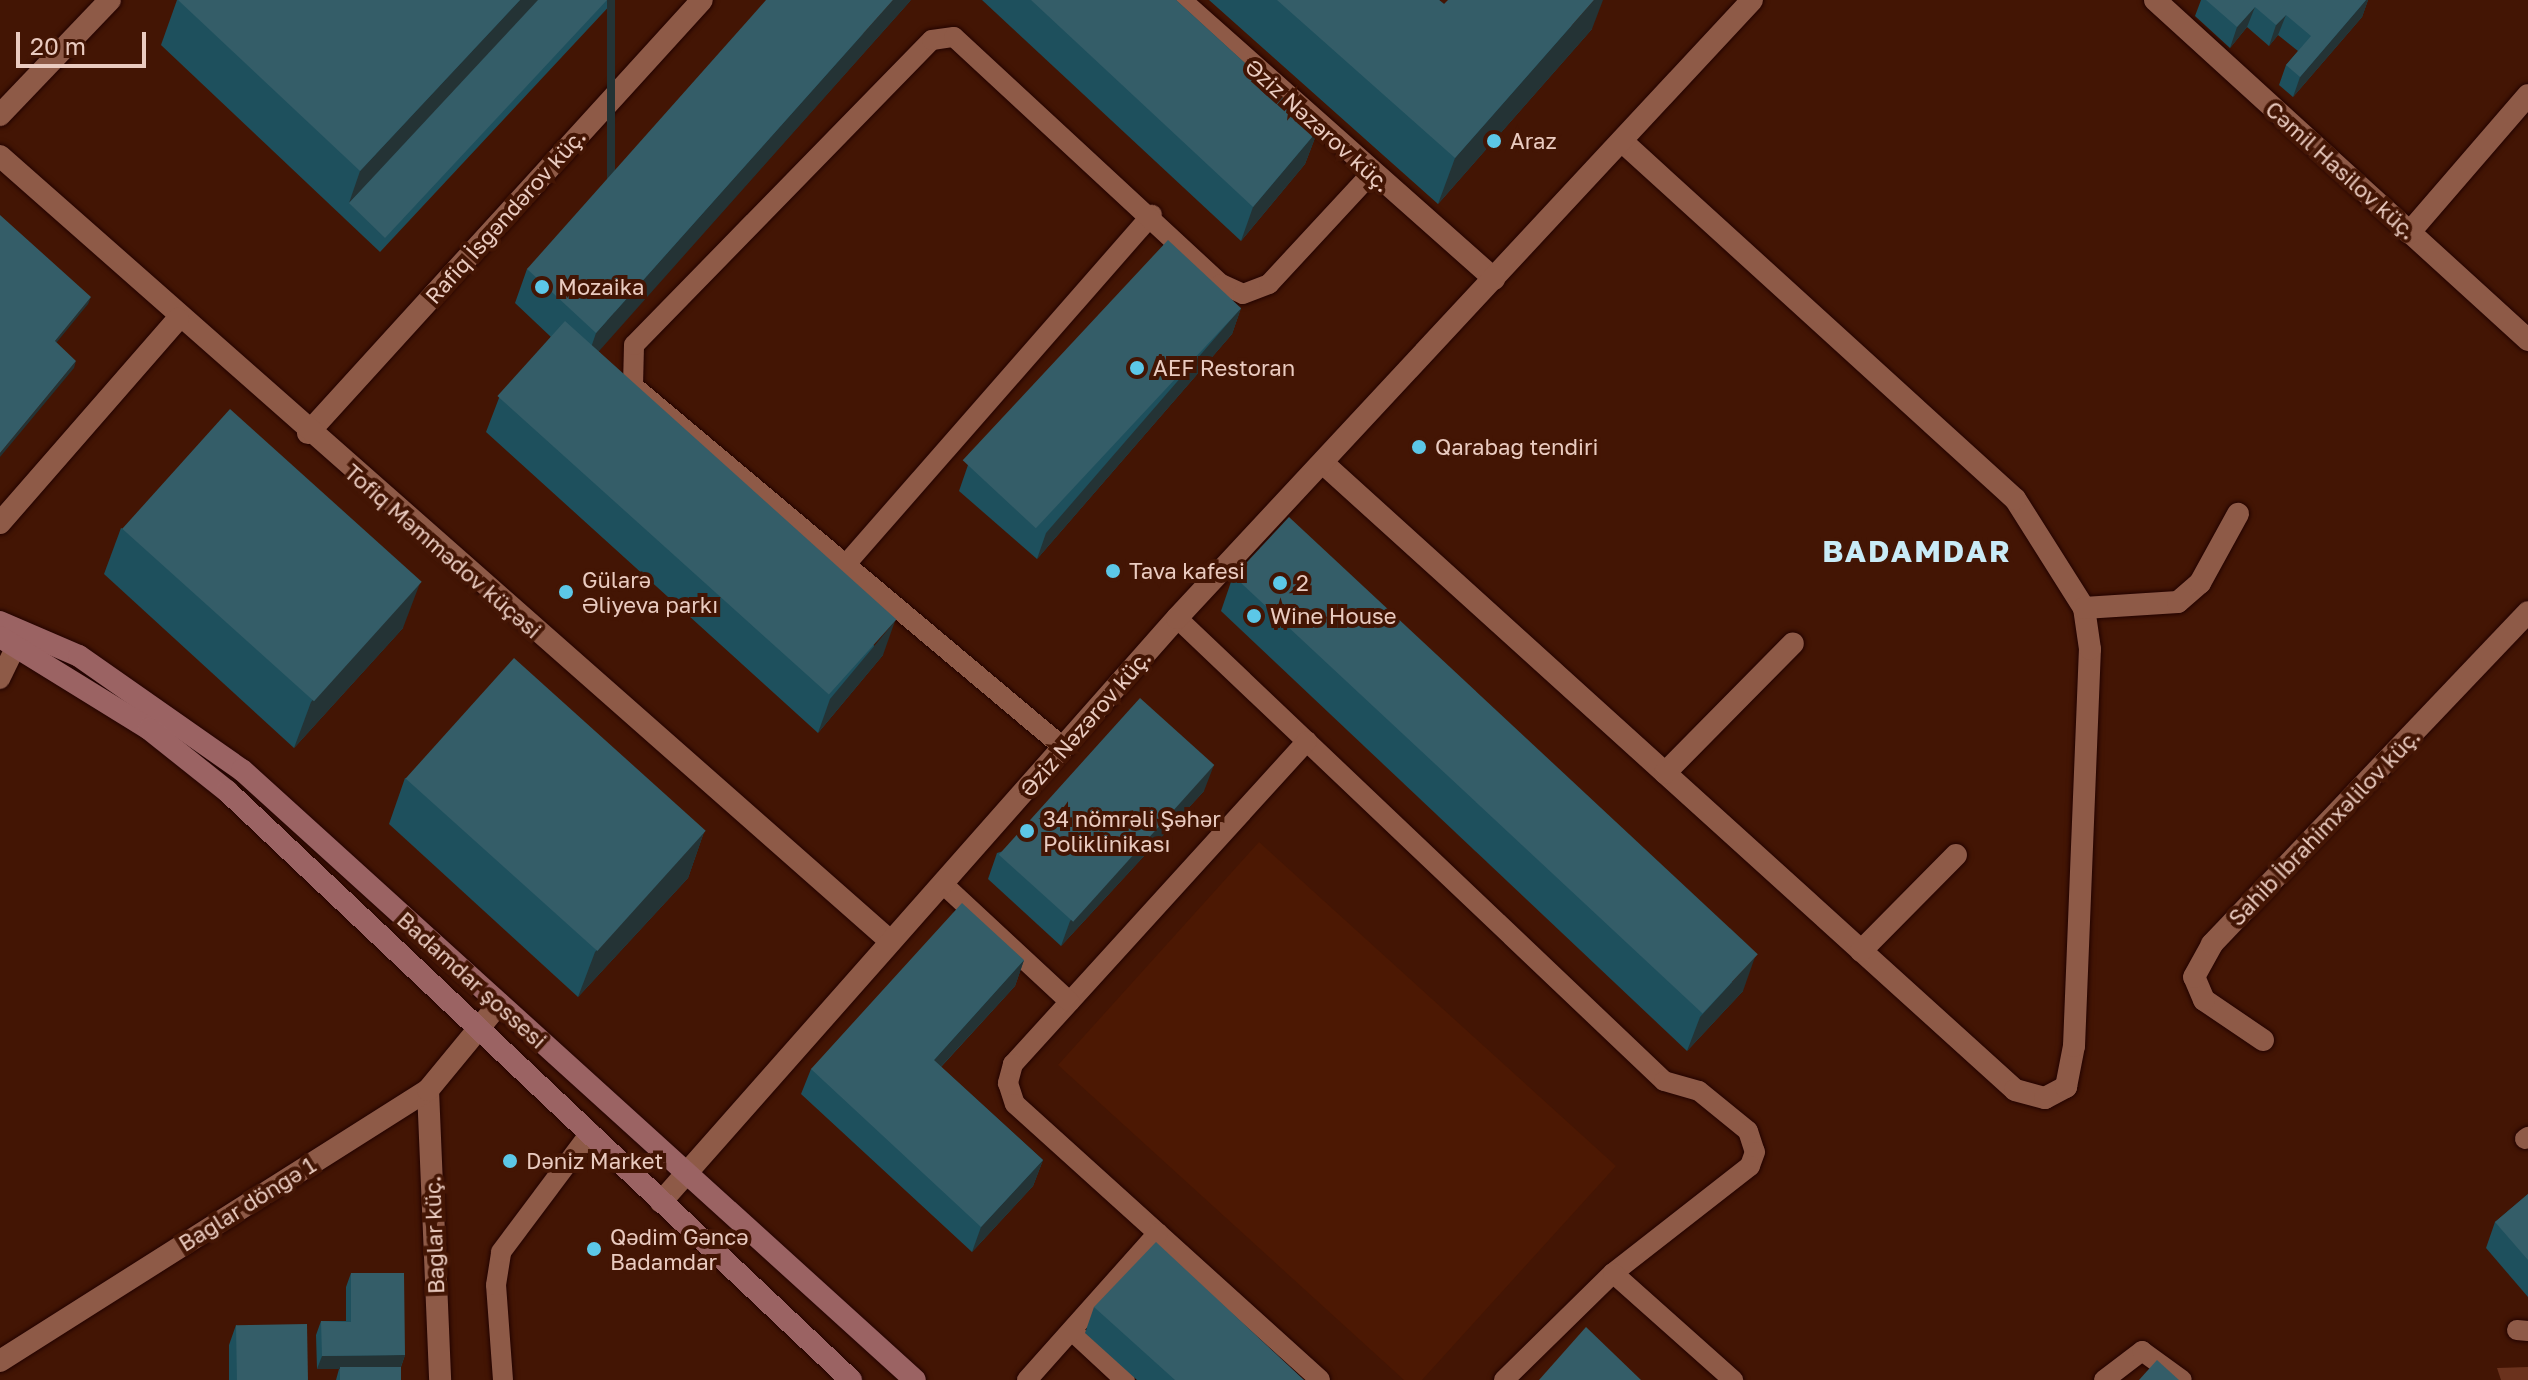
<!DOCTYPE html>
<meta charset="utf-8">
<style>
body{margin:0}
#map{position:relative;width:2528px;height:1380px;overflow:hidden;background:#431504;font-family:"Golos Text",sans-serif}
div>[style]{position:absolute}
.built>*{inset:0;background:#4c1803}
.green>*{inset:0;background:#6b321d}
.roads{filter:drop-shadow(0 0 2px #220300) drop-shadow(0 0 2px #220300)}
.service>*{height:20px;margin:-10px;padding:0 10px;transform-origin:10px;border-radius:10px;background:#8e5a47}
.minor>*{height:22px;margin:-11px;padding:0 11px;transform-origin:11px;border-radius:11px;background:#8e5a47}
.tertiary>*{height:22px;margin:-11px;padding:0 11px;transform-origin:11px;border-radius:11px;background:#8e5a47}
.secondary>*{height:22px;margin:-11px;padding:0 11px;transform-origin:11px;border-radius:11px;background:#9b6363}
.wall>*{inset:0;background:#1e505d}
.shaded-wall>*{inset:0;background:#243335;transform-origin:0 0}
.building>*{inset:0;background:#345d68;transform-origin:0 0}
.dots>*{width:22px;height:22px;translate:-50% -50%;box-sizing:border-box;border:4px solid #431504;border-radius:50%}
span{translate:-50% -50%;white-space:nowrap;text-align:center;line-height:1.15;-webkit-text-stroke:8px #431504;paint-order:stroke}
.street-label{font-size:22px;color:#eacbc0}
.poi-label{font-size:22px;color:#eacbc0}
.left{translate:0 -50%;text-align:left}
.district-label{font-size:30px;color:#c8ebf7;font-weight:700;letter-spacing:2px}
.scale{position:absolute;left:16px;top:32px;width:130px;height:36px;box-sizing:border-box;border:4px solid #eacbc0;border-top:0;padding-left:10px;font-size:24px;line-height:28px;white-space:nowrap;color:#eacbc0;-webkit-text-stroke:6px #431504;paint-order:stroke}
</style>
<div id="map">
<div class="built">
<div style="clip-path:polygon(1259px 842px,1616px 1166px,1422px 1380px,1404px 1380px,1058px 1065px)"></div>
</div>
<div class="green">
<div style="clip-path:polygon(2528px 1367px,2528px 1380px,2501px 1380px,2497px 1368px)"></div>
</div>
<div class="roads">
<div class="service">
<div style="left:847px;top:563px;width:463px;rotate:-48.8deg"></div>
<div style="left:1177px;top:618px;width:672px;rotate:43.55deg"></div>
<div style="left:1664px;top:1081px;width:36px;rotate:16deg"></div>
<div style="left:1699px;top:1091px;width:63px;rotate:39.2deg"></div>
<div style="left:1748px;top:1131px;width:22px;rotate:72deg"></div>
<div style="left:1755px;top:1152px;width:15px;rotate:110deg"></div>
<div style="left:1750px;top:1166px;width:174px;rotate:142deg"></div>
<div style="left:1613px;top:1273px;width:153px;rotate:135.5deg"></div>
<div style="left:0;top:679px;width:34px;rotate:-64deg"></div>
<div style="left:1307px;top:741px;width:437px;rotate:132.3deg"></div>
<div style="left:1013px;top:1064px;width:20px;rotate:105deg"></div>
<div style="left:1008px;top:1083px;width:22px;rotate:72deg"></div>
<div style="left:1015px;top:1104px;width:411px;rotate:42.1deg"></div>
<div style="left:1064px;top:748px;width:563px;rotate:-139.97deg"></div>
<div style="left:633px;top:386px;width:41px;rotate:-88.6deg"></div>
<div style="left:634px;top:345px;width:426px;rotate:-45.7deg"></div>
<div style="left:932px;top:40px;width:22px;rotate:-8deg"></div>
<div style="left:954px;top:37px;width:364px;rotate:42.8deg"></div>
<div style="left:1221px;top:284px;width:24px;rotate:24deg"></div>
<div style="left:1243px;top:294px;width:28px;rotate:-21deg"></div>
<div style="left:1269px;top:284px;width:150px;rotate:-47.2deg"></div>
<div style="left:943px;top:884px;width:173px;rotate:42.9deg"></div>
<div style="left:2525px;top:1139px;width:4px;rotate:-34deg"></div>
<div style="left:1613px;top:1273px;width:161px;rotate:41.7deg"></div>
<div style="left:2517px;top:1330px;width:11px;rotate:5deg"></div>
<div style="left:1072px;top:1331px;width:72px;rotate:42.8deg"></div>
<div style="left:503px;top:1380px;width:95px;rotate:-94.2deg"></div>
<div style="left:496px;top:1285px;width:33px;rotate:-81deg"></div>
<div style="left:501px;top:1252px;width:149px;rotate:-53.2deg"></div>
<div style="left:1027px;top:1380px;width:197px;rotate:-48.3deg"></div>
<div style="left:2104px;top:1380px;width:48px;rotate:-37.3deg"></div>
<div style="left:2142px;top:1351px;width:49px;rotate:35.9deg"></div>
</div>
<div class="minor">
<div style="left:1180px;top:0;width:420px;rotate:41.6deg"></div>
<div style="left:2155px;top:0;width:505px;rotate:42.35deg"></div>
<div style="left:0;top:115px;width:159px;rotate:-46.3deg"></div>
<div style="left:2409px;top:233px;width:182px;rotate:-49.2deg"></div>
<div style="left:308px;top:433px;width:585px;rotate:-47.7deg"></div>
<div style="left:1324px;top:464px;width:932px;rotate:42.17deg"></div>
<div style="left:2015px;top:1090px;width:31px;rotate:15deg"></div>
<div style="left:2045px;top:1098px;width:24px;rotate:-28deg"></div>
<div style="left:2066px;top:1087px;width:42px;rotate:-79deg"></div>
<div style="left:2074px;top:1046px;width:397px;rotate:-87.7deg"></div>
<div style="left:2090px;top:649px;width:41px;rotate:-98.3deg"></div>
<div style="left:2084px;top:608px;width:129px;rotate:-122.3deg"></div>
<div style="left:2015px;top:499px;width:527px;rotate:-137.69deg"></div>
<div style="left:2084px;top:608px;width:94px;rotate:-3.7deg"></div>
<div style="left:2178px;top:602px;width:29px;rotate:-41deg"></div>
<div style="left:2200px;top:583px;width:79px;rotate:-61.2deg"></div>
<div style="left:1665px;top:773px;width:182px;rotate:-45.4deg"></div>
<div style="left:1861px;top:951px;width:135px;rotate:-45.3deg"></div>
<div style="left:2263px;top:1040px;width:71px;rotate:-145.9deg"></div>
<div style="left:2204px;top:1000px;width:25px;rotate:-113deg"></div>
<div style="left:2194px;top:977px;width:38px;rotate:-61deg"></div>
<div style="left:2212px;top:944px;width:458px;rotate:-46.4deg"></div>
<div style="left:428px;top:1090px;width:290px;rotate:87.6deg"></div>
<div style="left:0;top:1361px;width:507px;rotate:-32.34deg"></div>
<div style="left:428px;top:1090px;width:112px;rotate:-50.5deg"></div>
</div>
<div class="tertiary">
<div style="left:0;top:156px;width:1185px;rotate:41.41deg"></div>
<div style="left:0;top:523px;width:271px;rotate:-48.9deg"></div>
<div style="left:661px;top:1202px;width:779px;rotate:-48.54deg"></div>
<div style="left:1177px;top:618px;width:844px;rotate:-47.06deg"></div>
</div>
<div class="secondary">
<div style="left:0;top:622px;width:86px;rotate:23.3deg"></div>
<div style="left:79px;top:656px;width:199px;rotate:35deg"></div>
<div style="left:242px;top:770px;width:908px;rotate:42.19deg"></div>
<div style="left:0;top:637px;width:175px;rotate:31.7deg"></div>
<div style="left:149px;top:729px;width:100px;rotate:38.5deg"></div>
<div style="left:227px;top:791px;width:858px;rotate:43.35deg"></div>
</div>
</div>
<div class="wall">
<div style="clip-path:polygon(177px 0,615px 0,380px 252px,161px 45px)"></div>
<div style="clip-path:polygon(911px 0,598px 351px,883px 655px,818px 733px,486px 432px,499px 398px,551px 337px,515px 303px,527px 269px)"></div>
<div style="clip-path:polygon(982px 0,1176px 0,1318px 130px,1305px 164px,1241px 241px)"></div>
<div style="clip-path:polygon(1209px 0,1439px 0,1444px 4px,1592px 29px,1438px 204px)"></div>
<div style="clip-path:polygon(2201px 0,2368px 0,2362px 17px,2293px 97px,2279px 85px,2286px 65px,2298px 51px,2278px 35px,2269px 46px,2247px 27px,2230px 48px,2195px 16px)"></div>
<div style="clip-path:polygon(1241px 308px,1232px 334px,1037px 559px,959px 491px,968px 465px)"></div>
<div style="clip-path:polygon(121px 528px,403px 628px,294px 748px,104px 574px)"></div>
<div style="clip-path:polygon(1233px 576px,1743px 991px,1687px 1051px,1221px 611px)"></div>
<div style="clip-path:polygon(405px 778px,704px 832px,688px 878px,578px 997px,389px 824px)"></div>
<div style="clip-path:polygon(1204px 791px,1061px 946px,988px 879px,997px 853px)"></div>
<div style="clip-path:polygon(1024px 960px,1015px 986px,941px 1067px,1043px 1160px,1033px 1186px,972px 1252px,801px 1094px,811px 1069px)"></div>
<div style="clip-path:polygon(2528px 1194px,2528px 1297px,2486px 1248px,2495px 1222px)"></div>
<div style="clip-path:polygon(351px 1273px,405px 1355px,401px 1367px,401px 1380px,336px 1380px,339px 1369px,317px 1369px,316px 1335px,321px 1321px,346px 1321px,346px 1287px)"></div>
<div style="clip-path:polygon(1094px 1307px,1304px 1380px,1137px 1380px,1085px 1333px)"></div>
<div style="clip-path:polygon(236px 1325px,308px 1380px,229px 1380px,229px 1345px)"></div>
</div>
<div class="shaded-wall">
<div style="clip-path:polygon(520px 0,546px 0,349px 203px,360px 171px)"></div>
<div style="left:607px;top:0;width:8px;height:325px"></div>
<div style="clip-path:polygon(893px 0,911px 0,584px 368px,596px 333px)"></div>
<div style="clip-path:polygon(1594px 0,1603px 0,1592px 29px,1438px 204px,1455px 158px)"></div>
<div style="clip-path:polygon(2366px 0,2368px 0,2362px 17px,2293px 97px,2300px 77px)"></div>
<div style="clip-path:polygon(2255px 7px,2247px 27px,2230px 48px,2237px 27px)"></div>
<div style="clip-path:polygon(2286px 15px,2278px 35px,2269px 46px,2276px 25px)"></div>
<div style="clip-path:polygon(1318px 130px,1305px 164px,1241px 241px,1253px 207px)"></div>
<div style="clip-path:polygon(91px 297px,88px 304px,52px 348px,55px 341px)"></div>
<div style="clip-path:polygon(1241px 308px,1232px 334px,1037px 559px,1046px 533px)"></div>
<div style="clip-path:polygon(76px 361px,74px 368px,0 457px,0 453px)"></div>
<div style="clip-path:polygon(420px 583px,403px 628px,294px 748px,311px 702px)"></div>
<div style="clip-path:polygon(895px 621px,883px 655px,818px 733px,830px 699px)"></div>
<div style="clip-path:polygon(1214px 765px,1204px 791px,1061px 946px,1070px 921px)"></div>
<div style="clip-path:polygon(704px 832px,688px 878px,578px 997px,595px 952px)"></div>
<div style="clip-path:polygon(1755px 957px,1743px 991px,1687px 1051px,1700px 1017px)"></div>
<div style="clip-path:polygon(1024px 960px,1015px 986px,924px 1085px,934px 1060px)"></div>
<div style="clip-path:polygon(1043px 1160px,1033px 1186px,972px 1252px,981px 1227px)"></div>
<div style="clip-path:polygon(405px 1355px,400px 1369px,317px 1369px,322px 1356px)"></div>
</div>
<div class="building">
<div style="clip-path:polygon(178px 0,520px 0,360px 171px)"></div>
<div style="clip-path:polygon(538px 0,607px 0,385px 238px,349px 203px)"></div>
<div style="clip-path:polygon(766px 0,893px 0,596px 333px,527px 269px)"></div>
<div style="clip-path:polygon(1031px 0,1176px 0,1318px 130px,1253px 207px)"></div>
<div style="clip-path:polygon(1277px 0,1439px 0,1444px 4px,1448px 0,1594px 0,1455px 158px)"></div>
<div style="clip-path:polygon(2206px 0,2366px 0,2300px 77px,2286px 65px,2311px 36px,2286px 15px,2276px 25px,2255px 7px,2237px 27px)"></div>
<div style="clip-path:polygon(0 215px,91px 297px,55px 341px,76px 361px,0 453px)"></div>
<div style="left:1168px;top:240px;width:100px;height:301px;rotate:43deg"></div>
<div style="left:565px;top:321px;width:446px;height:101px;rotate:42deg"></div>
<div style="left:230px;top:409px;width:258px;height:161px;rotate:42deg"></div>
<div style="left:1289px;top:517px;width:641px;height:81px;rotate:43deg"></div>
<div style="left:514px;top:658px;width:258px;height:162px;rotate:42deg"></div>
<div style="left:1140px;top:698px;width:100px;height:211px;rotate:42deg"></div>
<div style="clip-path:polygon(962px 903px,1024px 960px,934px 1060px,1043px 1160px,981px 1227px,811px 1069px)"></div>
<div style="clip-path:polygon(2528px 1194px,2528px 1260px,2495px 1222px)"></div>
<div style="clip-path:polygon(1156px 1242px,1304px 1380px,1175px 1380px,1094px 1307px)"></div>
<div style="clip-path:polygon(351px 1273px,404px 1273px,405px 1355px,322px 1356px,321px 1321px,351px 1322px)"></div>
<div style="left:307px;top:1324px;width:56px;height:71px;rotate:89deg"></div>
<div style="clip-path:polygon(1586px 1327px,1641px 1380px,1539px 1380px)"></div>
<div style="clip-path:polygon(2157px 1360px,2179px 1380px,2139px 1380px)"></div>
<div style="left:340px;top:1367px;width:61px;height:13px"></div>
</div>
<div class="dots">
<div style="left:1494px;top:141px;background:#5cc7e7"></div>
<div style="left:542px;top:287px;background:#5cc7e7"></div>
<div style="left:1137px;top:368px;background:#5cc7e7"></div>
<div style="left:1419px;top:447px;background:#5cc7e7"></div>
<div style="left:1113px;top:571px;background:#5cc7e7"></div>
<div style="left:1280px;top:583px;background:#5cc7e7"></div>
<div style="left:566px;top:592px;background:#5cc7e7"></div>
<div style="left:1254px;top:616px;background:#5cc7e7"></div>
<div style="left:1027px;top:831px;background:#5cc7e7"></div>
<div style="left:510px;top:1161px;background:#5cc7e7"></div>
<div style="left:594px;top:1249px;background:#5cc7e7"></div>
</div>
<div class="street-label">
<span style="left:1318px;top:125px;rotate:42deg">Əziz Nəzərov küç.</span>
<span style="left:2341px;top:170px;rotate:42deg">Cəmil Hasilov küç.</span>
<span style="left:505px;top:216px;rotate:-48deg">Rafiq İsgəndərov küç.</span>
<span style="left:443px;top:551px;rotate:41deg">Tofiq Məmmədov küçəsi</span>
<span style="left:1085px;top:723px;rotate:-49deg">Əziz Nəzərov küç.</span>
<span style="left:2324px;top:827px;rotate:-46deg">Sahib İbrahimxəlilov küç.</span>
<span style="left:472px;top:980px;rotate:42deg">Badamdar şossesi</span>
<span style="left:247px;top:1204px;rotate:-32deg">Bağlar döngə 1</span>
<span style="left:434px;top:1235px;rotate:-92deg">Bağlar küç.</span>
</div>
<div class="poi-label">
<span class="left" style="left:1510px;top:141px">Araz</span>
<span class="left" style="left:558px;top:287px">Mozaika</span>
<span class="left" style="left:1153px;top:368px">AEF Restoran</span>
<span class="left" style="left:1435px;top:447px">Qarabağ tendiri</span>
<span class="left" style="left:1129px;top:571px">Tava kafesi</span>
<span class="left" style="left:582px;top:592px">Gülarə<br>Əliyeva parkı</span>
<span class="left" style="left:1296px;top:583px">2</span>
<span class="left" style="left:1270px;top:616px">Wine House</span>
<span class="left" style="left:1043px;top:831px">34 nömrəli Şəhər<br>Poliklinikası</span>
<span class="left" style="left:526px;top:1161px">Dəniz Market</span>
<span class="left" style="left:610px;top:1249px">Qədim Gəncə<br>Badamdar</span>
</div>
<div class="district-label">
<span style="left:1917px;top:551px">BADAMDAR</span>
</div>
<div class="scale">20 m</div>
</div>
